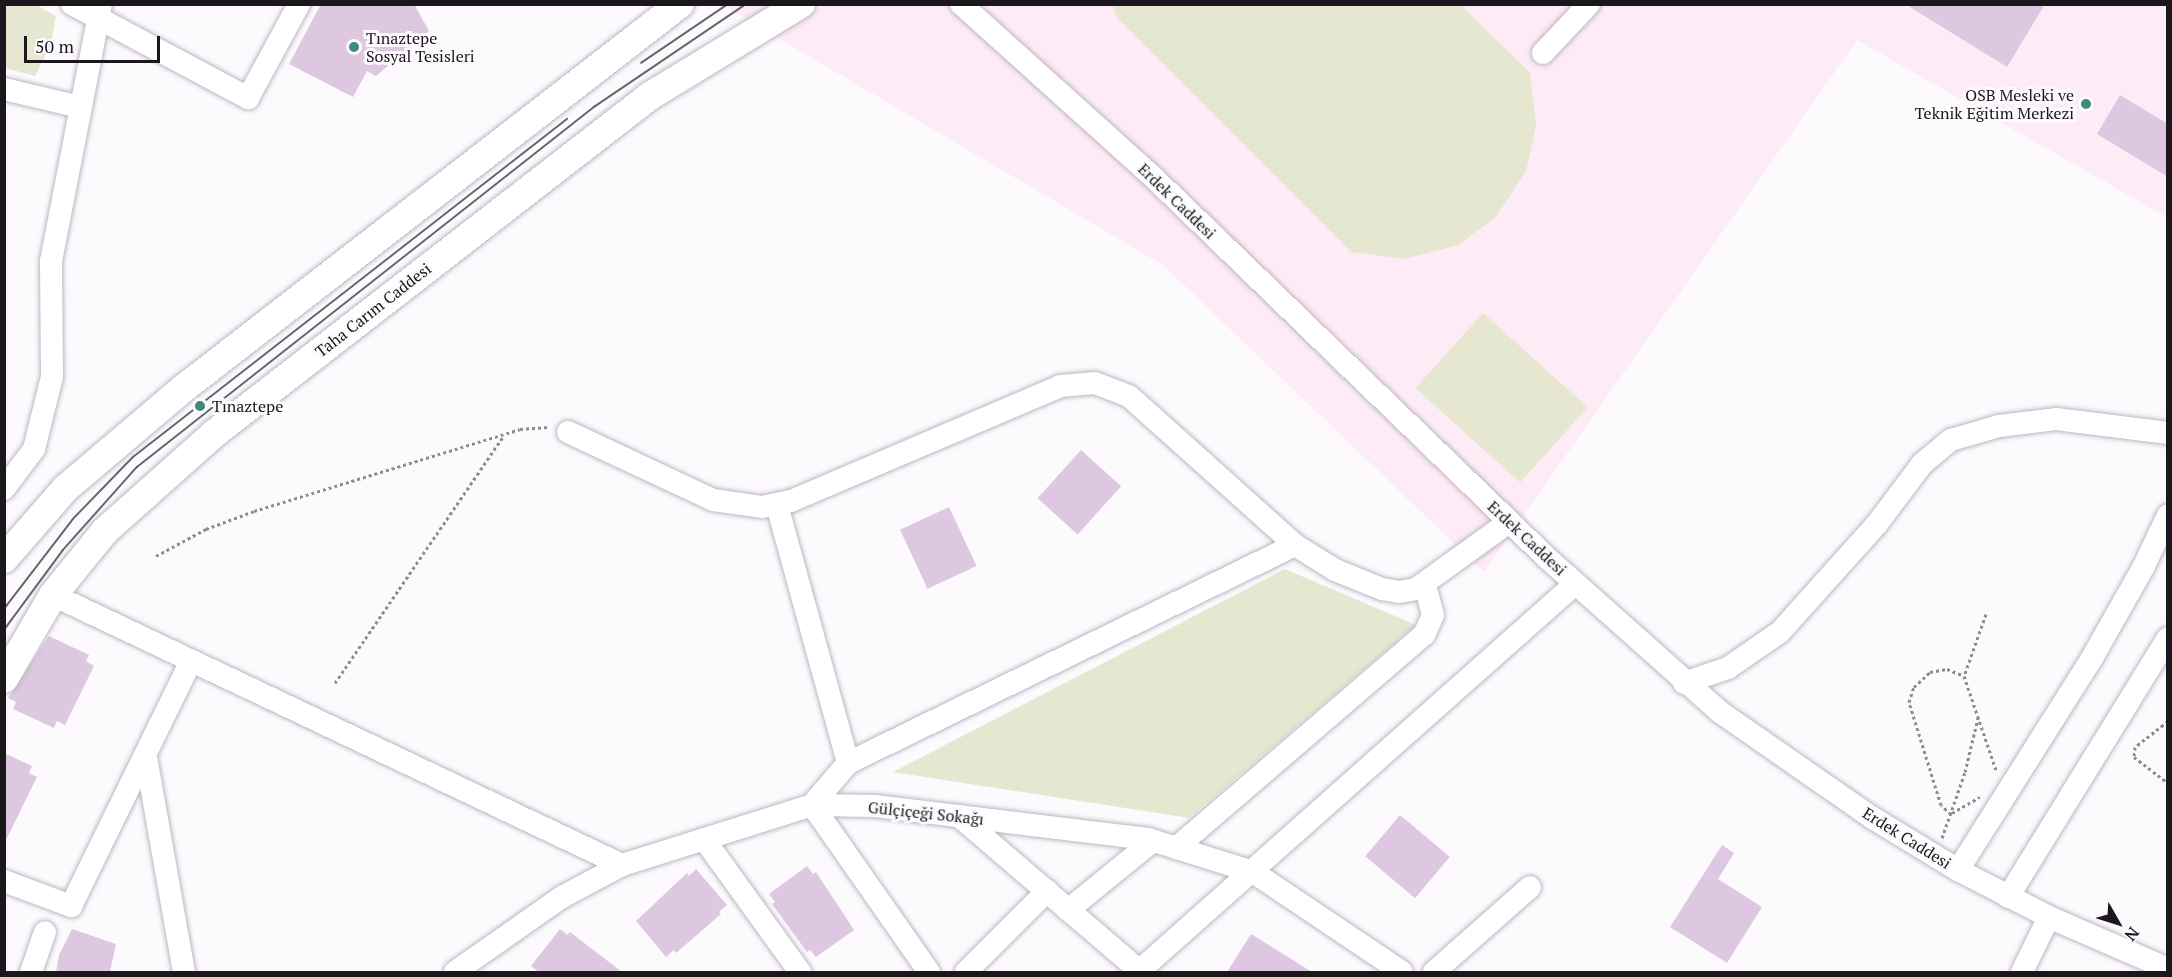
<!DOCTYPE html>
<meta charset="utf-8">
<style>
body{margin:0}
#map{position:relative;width:2172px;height:977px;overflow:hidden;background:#fcfafd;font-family:"PT Serif",serif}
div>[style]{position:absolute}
.industrial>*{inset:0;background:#fdebf6}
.green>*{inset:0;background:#e6e7d0;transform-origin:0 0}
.building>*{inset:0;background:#ddc7e1;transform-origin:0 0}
.path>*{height:3px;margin-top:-1.5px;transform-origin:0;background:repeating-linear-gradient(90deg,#8e8b8f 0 3px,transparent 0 6px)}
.roads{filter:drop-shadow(0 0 2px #beb5c4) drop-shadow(0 0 2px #beb5c4)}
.minor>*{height:22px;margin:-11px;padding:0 11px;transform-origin:11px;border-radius:11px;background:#fff}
.major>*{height:28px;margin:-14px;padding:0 14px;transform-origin:14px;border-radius:14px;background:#fff}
.tram>*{height:1.5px;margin:-0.75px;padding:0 0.75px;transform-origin:0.75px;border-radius:0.75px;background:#686469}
.dots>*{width:16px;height:16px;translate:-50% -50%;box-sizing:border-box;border:3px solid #fcfafd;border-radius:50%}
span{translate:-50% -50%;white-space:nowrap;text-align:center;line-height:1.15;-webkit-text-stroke:6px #fcfafd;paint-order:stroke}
.poi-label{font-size:16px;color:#1b171d}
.left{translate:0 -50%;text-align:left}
.right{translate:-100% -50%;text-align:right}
.street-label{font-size:16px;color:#1b171d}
.frame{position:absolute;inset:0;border:6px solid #1b171d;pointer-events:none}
.north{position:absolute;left:2088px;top:893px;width:60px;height:60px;-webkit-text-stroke:4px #fcfafd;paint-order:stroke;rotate:129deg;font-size:16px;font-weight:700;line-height:24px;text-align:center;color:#1b171d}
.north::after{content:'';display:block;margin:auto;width:21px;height:27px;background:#1b171d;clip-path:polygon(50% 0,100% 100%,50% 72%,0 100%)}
.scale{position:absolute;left:24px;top:36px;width:136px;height:27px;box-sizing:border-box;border:3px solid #1b171d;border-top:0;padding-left:8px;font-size:18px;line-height:21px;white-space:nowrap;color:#1b171d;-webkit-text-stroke:4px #fcfafd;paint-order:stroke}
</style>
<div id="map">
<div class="industrial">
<div style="clip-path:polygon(722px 5px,2167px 5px,2167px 217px,1857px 40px,1484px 572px,1163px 265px)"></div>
</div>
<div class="green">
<div style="clip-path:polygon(4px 5px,36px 5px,56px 16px,51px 44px,35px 76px,5px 68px)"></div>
<div style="clip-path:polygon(1113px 5px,1461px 5px,1530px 73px,1536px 126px,1526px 171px,1495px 218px,1458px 245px,1404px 259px,1351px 252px,1116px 17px)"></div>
<div style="left:1483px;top:313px;width:141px;height:101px;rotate:42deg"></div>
<div style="clip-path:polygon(1285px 569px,1416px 625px,1189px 818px,893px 772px)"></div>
</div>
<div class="building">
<div style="clip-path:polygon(321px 4px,414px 4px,429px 31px,376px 76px,367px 71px,353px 97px,289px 64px)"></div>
<div style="clip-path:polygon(1905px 4px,2045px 4px,2007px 67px)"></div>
<div style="clip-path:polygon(2120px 95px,2168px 124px,2168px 177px,2097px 134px)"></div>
<div style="left:1081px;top:450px;width:54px;height:65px;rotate:42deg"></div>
<div style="left:949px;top:507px;width:65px;height:54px;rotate:65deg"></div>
<div style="clip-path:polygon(49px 636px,89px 655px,86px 661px,94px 666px,65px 725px,57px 721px,54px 728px,13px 709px,16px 702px,8px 698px)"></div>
<div style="clip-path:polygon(4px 753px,32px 766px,29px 773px,37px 777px,4px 844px)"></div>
<div style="left:1400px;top:815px;width:65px;height:54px;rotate:40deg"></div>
<div style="clip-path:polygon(1722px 845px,1734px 853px,1718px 879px,1762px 907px,1727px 963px,1670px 927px)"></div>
<div style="clip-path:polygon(807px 866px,813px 874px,816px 872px,854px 930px,816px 957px,810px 950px,807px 952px,772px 904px,775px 902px,769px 894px)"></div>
<div style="clip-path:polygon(696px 869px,727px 905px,719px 912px,721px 914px,676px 953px,674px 950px,666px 957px,636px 921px,687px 873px,689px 876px)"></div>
<div style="clip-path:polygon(72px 929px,116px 944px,110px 972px,56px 972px,59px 955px)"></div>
<div style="clip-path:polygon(560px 929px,567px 935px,570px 932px,622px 972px,539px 972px,531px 966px)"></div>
<div style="clip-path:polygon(1251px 934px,1312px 972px,1227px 972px)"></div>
</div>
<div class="path">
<div style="left:156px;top:556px;width:57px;rotate:-28.4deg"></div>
<div style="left:206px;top:529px;width:51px;rotate:-20.6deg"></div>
<div style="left:254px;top:511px;width:278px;rotate:-17.1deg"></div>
<div style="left:520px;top:429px;width:29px;rotate:-4deg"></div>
<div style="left:1986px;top:614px;width:66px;rotate:109.5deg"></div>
<div style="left:1964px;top:676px;width:99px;rotate:71.2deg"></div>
<div style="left:335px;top:683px;width:300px;rotate:-55.7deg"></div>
<div style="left:2168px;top:721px;width:42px;rotate:141.8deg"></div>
<div style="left:2135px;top:747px;width:10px;rotate:96deg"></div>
<div style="left:2134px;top:757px;width:43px;rotate:37.4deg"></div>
<div style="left:1952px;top:813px;width:32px;rotate:-30deg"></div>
<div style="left:1951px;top:814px;width:13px;rotate:-138deg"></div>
<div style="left:1941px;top:805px;width:108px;rotate:-107.3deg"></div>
<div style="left:1909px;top:702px;width:16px;rotate:-72deg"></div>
<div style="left:1914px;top:687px;width:22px;rotate:-43deg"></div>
<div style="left:1930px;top:672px;width:17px;rotate:-10deg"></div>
<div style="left:1947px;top:669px;width:18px;rotate:22deg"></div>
<div style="left:1942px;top:838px;width:70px;rotate:-70.8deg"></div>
<div style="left:1965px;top:772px;width:56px;rotate:-76.5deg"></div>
</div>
<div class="roads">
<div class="minor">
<div style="left:72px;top:4px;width:200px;rotate:28.1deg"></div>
<div style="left:248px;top:98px;width:107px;rotate:-61.5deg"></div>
<div style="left:961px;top:4px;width:260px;rotate:42deg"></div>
<div style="left:1154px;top:178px;width:545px;rotate:44.03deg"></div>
<div style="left:1546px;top:557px;width:233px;rotate:41.7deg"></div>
<div style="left:1720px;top:712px;width:184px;rotate:34.8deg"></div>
<div style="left:1871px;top:817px;width:102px;rotate:31.3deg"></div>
<div style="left:1958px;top:870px;width:102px;rotate:27.3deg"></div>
<div style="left:2049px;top:917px;width:130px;rotate:23.6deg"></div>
<div style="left:1543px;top:53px;width:67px;rotate:-46.8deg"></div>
<div style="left:4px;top:89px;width:78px;rotate:13.3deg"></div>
<div style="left:568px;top:432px;width:160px;rotate:25.1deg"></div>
<div style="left:713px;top:500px;width:49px;rotate:8.1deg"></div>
<div style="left:762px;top:507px;width:30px;rotate:-12deg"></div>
<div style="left:791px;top:501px;width:293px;rotate:-23.1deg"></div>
<div style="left:1060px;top:386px;width:35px;rotate:-5deg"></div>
<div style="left:1095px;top:383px;width:36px;rotate:21deg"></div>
<div style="left:1129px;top:396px;width:223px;rotate:41.9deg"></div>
<div style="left:1295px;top:545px;width:47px;rotate:32deg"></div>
<div style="left:1335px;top:570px;width:51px;rotate:22deg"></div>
<div style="left:1382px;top:589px;width:17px;rotate:10deg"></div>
<div style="left:1399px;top:592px;width:17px;rotate:-10deg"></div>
<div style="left:1416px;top:589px;width:115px;rotate:-35.8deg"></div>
<div style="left:4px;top:489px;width:50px;rotate:-53.1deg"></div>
<div style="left:34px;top:449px;width:74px;rotate:-76deg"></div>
<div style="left:52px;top:377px;width:116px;rotate:-90.5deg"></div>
<div style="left:51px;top:261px;width:262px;rotate:-79deg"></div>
<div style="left:777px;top:505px;width:268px;rotate:74.6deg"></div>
<div style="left:53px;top:595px;width:630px;rotate:25.39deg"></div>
<div style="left:1684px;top:683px;width:46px;rotate:-18.8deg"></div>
<div style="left:1728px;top:668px;width:63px;rotate:-34.7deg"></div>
<div style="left:1780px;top:632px;width:145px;rotate:-48.1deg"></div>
<div style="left:1877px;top:524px;width:75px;rotate:-53.1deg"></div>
<div style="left:1922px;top:464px;width:38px;rotate:-40deg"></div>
<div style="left:1951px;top:440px;width:50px;rotate:-16.3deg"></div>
<div style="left:1999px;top:426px;width:57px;rotate:-7deg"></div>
<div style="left:2056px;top:419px;width:113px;rotate:7.1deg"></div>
<div style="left:146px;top:757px;width:218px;rotate:80deg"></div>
<div style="left:959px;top:816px;width:238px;rotate:40.6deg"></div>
<div style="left:704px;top:839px;width:164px;rotate:54.2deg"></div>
<div style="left:1176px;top:848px;width:327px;rotate:-40.7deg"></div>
<div style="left:1424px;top:635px;width:22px;rotate:-66deg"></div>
<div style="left:1433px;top:615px;width:31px;rotate:-105deg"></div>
<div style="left:1958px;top:870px;width:251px;rotate:-57.7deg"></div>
<div style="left:2092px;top:658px;width:106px;rotate:-60.5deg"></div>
<div style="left:2144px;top:566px;width:56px;rotate:-64.8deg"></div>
<div style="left:4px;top:881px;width:72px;rotate:20.5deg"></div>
<div style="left:71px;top:906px;width:273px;rotate:-63.9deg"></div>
<div style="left:2008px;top:897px;width:304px;rotate:-58.3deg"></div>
<div style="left:1068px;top:910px;width:109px;rotate:-39.1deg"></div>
<div style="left:31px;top:972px;width:42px;rotate:-70.7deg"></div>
<div style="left:455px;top:972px;width:131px;rotate:-35deg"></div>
<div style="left:562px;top:897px;width:68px;rotate:-28.1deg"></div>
<div style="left:622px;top:865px;width:199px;rotate:-17.5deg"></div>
<div style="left:812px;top:805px;width:63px;rotate:0.9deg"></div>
<div style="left:875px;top:806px;width:275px;rotate:6.9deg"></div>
<div style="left:1148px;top:839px;width:110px;rotate:17.4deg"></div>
<div style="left:1253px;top:872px;width:179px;rotate:33.9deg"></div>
<div style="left:929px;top:972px;width:204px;rotate:-125deg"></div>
<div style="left:812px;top:805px;width:55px;rotate:-49.4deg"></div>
<div style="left:848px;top:763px;width:497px;rotate:-26deg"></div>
<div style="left:966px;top:972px;width:115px;rotate:-45deg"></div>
<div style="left:1138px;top:972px;width:584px;rotate:-41.6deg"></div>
<div style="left:1434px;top:972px;width:128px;rotate:-41.5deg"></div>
<div style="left:2022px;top:972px;width:61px;rotate:-63.9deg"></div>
</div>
<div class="major">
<div style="left:4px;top:559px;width:94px;rotate:-48.9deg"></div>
<div style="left:66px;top:488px;width:155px;rotate:-40.3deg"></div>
<div style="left:184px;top:388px;width:627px;rotate:-37.75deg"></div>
<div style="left:4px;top:679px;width:97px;rotate:-59.7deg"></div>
<div style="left:53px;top:595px;width:82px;rotate:-50.9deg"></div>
<div style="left:105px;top:531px;width:147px;rotate:-41.7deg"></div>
<div style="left:215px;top:433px;width:550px;rotate:-37.77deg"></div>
<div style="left:650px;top:96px;width:177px;rotate:-31.4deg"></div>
</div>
</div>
<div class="tram">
<div style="left:641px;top:63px;width:105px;rotate:-34.1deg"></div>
<div style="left:4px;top:609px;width:113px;rotate:-52.5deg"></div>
<div style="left:73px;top:519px;width:86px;rotate:-45.9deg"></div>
<div style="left:133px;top:457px;width:550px;rotate:-37.91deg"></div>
<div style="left:4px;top:630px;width:99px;rotate:-53.6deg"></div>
<div style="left:63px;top:550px;width:111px;rotate:-48.3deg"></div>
<div style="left:137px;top:467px;width:582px;rotate:-38.23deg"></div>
<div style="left:594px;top:107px;width:184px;rotate:-34.1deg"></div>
</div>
<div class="dots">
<div style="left:354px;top:47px;background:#42887f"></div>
<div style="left:2086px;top:104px;background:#42887f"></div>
<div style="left:200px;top:406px;background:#42887f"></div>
</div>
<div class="poi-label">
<span class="left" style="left:366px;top:47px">Tınaztepe<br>Sosyal Tesisleri</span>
<span class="right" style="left:2074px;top:104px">OSB Mesleki ve<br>Teknik Eğitim Merkezi</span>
<span class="left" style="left:212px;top:406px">Tınaztepe</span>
</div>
<div class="street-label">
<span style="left:1177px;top:201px;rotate:44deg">Erdek Caddesi</span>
<span style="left:373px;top:310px;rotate:-38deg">Taha Carım Caddesi</span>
<span style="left:1527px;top:538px;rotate:43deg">Erdek Caddesi</span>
<span style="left:926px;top:813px;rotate:6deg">Gülçiçeği Sokağı</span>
<span style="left:1907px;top:838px;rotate:32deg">Erdek Caddesi</span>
</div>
<div class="frame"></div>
<div class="north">N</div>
<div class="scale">50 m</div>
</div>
